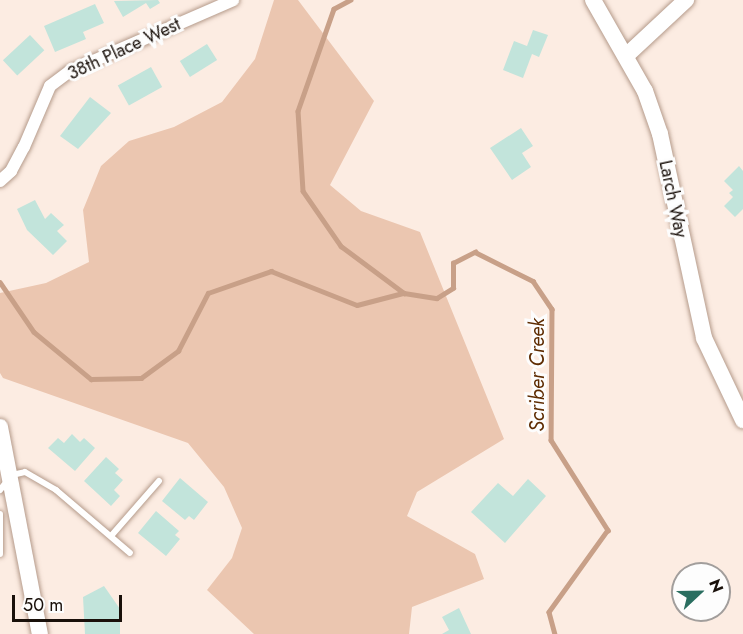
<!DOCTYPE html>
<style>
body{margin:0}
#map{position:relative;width:743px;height:634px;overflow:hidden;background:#fcece2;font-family:Jost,sans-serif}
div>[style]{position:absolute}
.green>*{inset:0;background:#ebc6b0}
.stream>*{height:4.5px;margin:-2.25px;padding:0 2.25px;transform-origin:2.25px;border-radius:2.25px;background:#c8a088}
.building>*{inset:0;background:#c2e4db;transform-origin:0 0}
.roads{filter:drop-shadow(0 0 2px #b59b8b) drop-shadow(0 0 2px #b59b8b)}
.lane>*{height:6px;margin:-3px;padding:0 3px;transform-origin:3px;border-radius:3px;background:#fff}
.street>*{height:12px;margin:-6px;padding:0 6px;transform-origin:6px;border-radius:6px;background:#fff}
.secondary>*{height:16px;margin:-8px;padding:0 8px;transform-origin:8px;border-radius:8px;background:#fff}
span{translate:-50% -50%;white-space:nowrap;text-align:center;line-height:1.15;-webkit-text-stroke:6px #fdfdfd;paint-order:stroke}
.street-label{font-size:18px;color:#19100a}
.water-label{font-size:20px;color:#5e2c02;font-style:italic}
.north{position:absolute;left:671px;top:562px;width:60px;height:60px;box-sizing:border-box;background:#fdfdfd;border:2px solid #a29e9c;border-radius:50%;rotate:68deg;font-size:16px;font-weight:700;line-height:24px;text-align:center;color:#19100a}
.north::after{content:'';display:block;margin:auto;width:21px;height:27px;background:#2a6e60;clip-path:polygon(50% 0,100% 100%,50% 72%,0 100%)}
.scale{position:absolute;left:12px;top:595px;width:110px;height:27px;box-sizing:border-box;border:3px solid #19100a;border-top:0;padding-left:8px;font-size:18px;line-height:21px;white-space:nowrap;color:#19100a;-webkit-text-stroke:4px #fdfdfd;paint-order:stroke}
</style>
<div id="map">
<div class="green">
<div style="clip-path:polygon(274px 0,298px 0,374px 101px,330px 185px,361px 211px,420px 232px,504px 439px,417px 492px,407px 516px,475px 554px,484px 579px,412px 607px,409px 634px,254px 634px,207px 590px,232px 558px,242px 528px,224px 487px,188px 443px,3px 378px,0 373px,0 293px,46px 283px,89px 262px,83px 210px,101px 166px,129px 141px,174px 127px,222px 102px,255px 59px)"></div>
</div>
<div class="stream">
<div style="left:351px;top:0;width:19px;rotate:152deg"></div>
<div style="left:334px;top:9px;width:108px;rotate:109.4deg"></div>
<div style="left:298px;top:111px;width:80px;rotate:86.4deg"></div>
<div style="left:303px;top:191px;width:67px;rotate:55.4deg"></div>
<div style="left:341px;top:246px;width:79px;rotate:36.7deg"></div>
<div style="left:404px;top:293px;width:33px;rotate:9deg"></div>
<div style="left:437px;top:298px;width:19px;rotate:-32deg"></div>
<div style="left:453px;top:288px;width:25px;rotate:-90deg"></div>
<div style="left:453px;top:263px;width:25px;rotate:-27deg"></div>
<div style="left:475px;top:252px;width:65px;rotate:26.6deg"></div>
<div style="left:533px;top:281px;width:34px;rotate:56deg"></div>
<div style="left:552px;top:309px;width:131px;rotate:90.4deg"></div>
<div style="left:551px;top:440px;width:107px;rotate:57.7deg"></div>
<div style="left:608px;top:530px;width:101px;rotate:125.7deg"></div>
<div style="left:549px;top:612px;width:23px;rotate:75deg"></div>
<div style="left:0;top:282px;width:60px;rotate:55.8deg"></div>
<div style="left:34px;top:332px;width:74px;rotate:39.5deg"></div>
<div style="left:91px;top:379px;width:50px;rotate:-1.1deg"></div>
<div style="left:141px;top:378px;width:46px;rotate:-36.1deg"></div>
<div style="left:178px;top:351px;width:65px;rotate:-62.7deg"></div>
<div style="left:208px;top:293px;width:67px;rotate:-19.2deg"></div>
<div style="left:271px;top:271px;width:92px;rotate:21.6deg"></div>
<div style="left:357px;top:305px;width:48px;rotate:-14.6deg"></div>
</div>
<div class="building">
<div style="clip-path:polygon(158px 0,160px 3px,150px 9px,146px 3px,123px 17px,114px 1px)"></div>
<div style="clip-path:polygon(95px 4px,104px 23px,83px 32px,86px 39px,55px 52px,44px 26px)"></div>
<div style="clip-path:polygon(533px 30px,548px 35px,539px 57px,532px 54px,523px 78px,503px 70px,514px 41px,527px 46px)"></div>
<div style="left:30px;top:35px;width:21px;height:37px;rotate:47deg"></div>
<div style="left:207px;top:44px;width:19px;height:32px;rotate:58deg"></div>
<div style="left:151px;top:67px;width:23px;height:38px;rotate:61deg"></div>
<div style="clip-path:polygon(90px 97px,111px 113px,78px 149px,60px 136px)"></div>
<div style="clip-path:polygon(521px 128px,533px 146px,522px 153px,531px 167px,512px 180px,490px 148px)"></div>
<div style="clip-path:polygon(739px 166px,743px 171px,743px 209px,735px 217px,724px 206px,733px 197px,729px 193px,733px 190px,724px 181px)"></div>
<div style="clip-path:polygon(35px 200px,45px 219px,51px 213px,64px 225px,57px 231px,67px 241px,53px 255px,27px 230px,17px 209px)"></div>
<div style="clip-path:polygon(72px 434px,80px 442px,84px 438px,95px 448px,75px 471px,48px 448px,58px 438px,64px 443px)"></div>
<div style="clip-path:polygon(106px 457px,119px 469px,115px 473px,123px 480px,114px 490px,120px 496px,111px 506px,84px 481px)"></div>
<div style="clip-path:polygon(180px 478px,208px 502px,194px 520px,189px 516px,185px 520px,162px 501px)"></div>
<div style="clip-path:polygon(528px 479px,546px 496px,505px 543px,471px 512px,498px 483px,513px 496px)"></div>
<div style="clip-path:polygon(156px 511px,179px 531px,175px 535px,180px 539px,166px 556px,138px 533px)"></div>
<div style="clip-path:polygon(104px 586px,120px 609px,120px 634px,85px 634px,83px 597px)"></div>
<div style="clip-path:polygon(459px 608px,471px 634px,442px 634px,449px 630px,442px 617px)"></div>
</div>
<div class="roads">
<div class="lane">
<div style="left:0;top:490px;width:19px;rotate:-51deg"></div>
<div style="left:12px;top:475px;width:13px;rotate:-13deg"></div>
<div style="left:25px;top:472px;width:36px;rotate:30deg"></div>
<div style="left:56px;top:490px;width:97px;rotate:40.4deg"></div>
<div style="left:0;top:514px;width:40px;rotate:90deg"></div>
<div style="left:111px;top:536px;width:73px;rotate:-48.9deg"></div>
</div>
<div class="street">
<div style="left:0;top:181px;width:15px;rotate:-42deg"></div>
<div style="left:11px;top:171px;width:27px;rotate:-62deg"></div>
<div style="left:24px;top:147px;width:66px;rotate:-66.9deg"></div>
<div style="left:50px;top:86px;width:25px;rotate:-37deg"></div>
<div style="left:70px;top:71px;width:178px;rotate:-23.5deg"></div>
</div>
<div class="secondary">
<div style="left:593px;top:0;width:105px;rotate:60.3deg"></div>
<div style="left:645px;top:91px;width:46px;rotate:70.8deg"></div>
<div style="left:660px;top:134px;width:209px;rotate:77.8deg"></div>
<div style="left:704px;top:338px;width:91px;rotate:64.6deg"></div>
<div style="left:627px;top:55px;width:81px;rotate:-43deg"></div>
<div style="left:0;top:427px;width:211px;rotate:79.1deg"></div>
</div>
</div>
<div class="street-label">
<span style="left:124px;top:49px;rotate:-25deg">38th Place West</span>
<span style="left:673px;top:199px;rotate:78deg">Larch Way</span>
</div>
<div class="water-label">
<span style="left:537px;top:375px;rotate:-90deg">Scriber Creek</span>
</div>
<div class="north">N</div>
<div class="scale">50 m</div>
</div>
